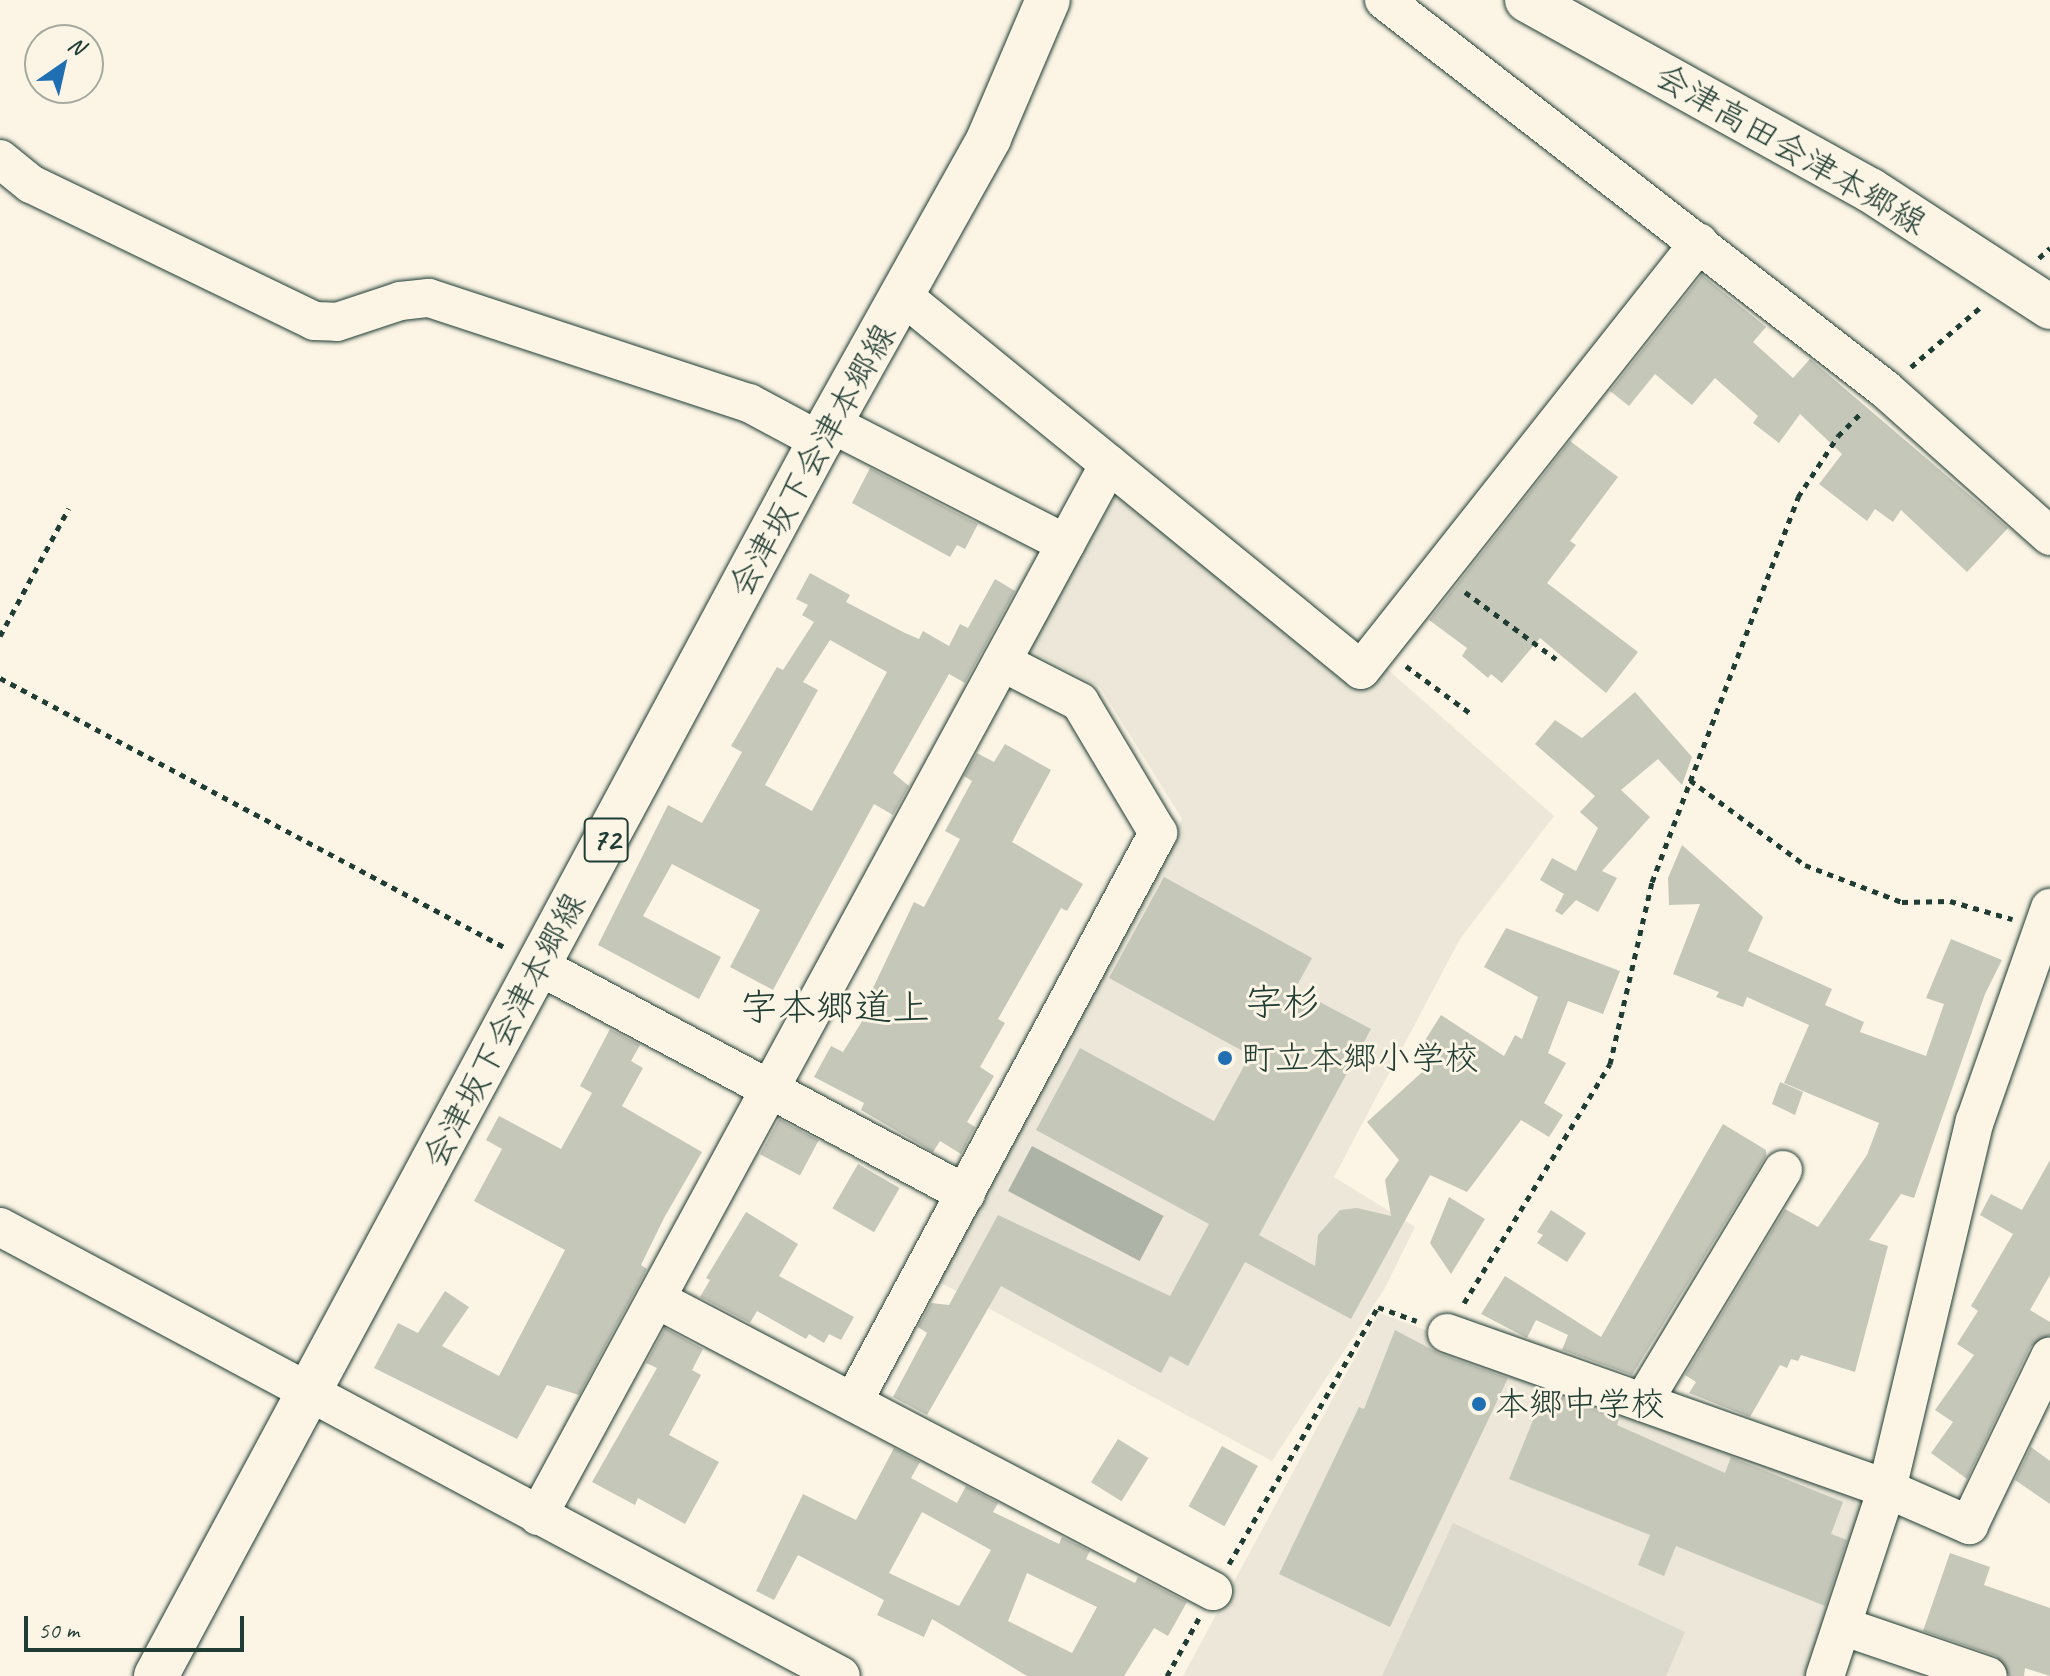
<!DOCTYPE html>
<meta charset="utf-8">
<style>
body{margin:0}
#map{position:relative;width:2050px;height:1676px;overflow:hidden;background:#fcf5e5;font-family:Caveat,"Klee One",sans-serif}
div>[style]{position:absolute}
.built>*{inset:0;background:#ece7d8}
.green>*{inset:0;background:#dcdacc}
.water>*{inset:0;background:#aeb3a7;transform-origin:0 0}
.building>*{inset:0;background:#c5c7b9;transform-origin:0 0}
.path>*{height:5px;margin-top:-2.5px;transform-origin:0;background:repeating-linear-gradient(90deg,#1f3d34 0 6px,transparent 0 12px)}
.roads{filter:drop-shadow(0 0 2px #1f3d34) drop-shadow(0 0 2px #1f3d34)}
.minor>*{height:38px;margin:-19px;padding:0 19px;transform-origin:19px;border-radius:19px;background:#fcf5e5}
.major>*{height:44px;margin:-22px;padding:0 22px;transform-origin:22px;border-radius:22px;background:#fcf5e5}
.dots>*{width:22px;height:22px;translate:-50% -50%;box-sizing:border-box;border:4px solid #fcf5e5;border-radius:50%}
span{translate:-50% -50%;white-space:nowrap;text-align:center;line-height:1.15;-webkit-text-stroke:6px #fcf5e5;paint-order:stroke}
.shield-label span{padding:2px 6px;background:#fcf5e5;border:2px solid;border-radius:6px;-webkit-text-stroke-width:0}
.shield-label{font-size:32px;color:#1f3d34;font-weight:700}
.street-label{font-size:34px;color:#1f3d34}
.poi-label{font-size:34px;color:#1f3d34}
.left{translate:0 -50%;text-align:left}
.quarter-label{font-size:38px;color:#1f3d34}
.north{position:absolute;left:24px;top:24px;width:80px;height:80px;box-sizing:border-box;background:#fcf5e5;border:2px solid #a4ab9e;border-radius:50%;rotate:34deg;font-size:22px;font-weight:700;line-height:32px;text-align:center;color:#1f3d34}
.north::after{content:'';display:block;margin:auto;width:28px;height:36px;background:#1f6fb2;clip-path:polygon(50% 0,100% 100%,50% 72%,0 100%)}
.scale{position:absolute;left:24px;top:1616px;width:220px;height:36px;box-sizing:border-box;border:4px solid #1f3d34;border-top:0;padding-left:10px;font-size:24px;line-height:28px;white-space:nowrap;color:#1f3d34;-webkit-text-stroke:6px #fcf5e5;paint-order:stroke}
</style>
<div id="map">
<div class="built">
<div style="clip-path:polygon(1120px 489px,1386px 668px,1554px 816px,1460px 939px,1334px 1177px,1415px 1227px,1385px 1288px,1272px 1461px,932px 1278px,1182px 819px,1100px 687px,1026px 648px)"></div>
<div style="clip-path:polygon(1379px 1313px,1877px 1495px,1812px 1676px,1183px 1676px)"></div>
</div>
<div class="green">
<div style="clip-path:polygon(1453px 1523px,1685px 1632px,1666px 1676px,1382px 1676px)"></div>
</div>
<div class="water">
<div style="left:1032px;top:1146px;width:149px;height:51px;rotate:28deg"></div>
</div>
<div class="building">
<div style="clip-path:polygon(1702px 275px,1766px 327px,1753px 342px,1793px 378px,1810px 359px,2008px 528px,1967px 572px,1901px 510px,1893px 522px,1875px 509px,1867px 521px,1819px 484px,1842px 454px,1800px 414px,1779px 443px,1753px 423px,1758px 416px,1715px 378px,1692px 405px,1655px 374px,1629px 406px,1610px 391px)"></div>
<div style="clip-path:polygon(1570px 441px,1618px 477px,1570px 541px,1576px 545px,1547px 583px,1638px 652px,1606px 693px,1540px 638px,1502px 683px,1491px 674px,1488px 678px,1462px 656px,1467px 648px,1429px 620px)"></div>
<div style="clip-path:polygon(870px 468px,978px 524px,965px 549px,957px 545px,950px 557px,852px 503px)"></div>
<div style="clip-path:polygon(evenodd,810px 573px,850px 595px,846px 602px,905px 633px,919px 639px,923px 631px,949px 646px,960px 624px,968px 628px,995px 579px,1015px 591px,965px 683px,949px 674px,893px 773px,909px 786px,893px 815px,874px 804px,773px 990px,730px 967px,760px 910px,672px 864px,643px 916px,721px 957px,699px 999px,598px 945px,668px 805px,702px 823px,742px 752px,731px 746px,777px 667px,783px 670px,814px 622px,802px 615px,808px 605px,796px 599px,810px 573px,830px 640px,887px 672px,812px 811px,765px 785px,818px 690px,803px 682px,830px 640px)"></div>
<div style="clip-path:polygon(1635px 692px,1692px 757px,1682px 785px,1658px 759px,1621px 790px,1650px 817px,1602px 871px,1617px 878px,1598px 912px,1576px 900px,1562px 915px,1555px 911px,1564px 894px,1540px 880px,1552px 858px,1576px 871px,1598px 828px,1580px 812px,1595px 796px,1535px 744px,1555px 720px,1582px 738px)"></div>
<div style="clip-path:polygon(1005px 744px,1051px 770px,1012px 842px,1083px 884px,1067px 911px,1061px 908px,998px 1019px,1005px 1023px,980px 1067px,994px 1076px,967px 1122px,975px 1127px,961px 1154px,940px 1141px,933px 1152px,861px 1110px,864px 1103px,814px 1077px,831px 1046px,843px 1052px,879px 994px,872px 990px,914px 902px,924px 907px,960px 839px,945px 831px,972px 781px,964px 776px,977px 753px,994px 762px)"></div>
<div style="clip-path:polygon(1682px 845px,1763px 917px,1748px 951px,1832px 989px,1825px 1005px,1864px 1022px,1860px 1032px,1926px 1056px,1944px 1004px,1926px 998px,1951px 939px,2002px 960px,1985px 994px,1914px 1198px,1901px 1194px,1869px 1240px,1888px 1246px,1855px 1372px,1801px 1355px,1798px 1361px,1791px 1359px,1787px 1368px,1780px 1365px,1750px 1417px,1689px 1393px,1696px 1382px,1685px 1375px,1785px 1209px,1818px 1227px,1867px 1155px,1879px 1123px,1784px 1083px,1809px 1025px,1747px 997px,1743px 1007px,1716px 997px,1719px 992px,1673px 974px,1700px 904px,1669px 905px,1668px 878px)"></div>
<div style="clip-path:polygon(1164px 877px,1312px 958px,1295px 989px,1371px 1029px,1259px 1235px,1315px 1266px,1318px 1235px,1340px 1210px,1357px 1208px,1391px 1216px,1385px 1180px,1399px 1160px,1367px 1122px,1430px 1065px,1415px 1056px,1441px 1015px,1504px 1056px,1515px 1035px,1522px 1039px,1538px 997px,1484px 967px,1506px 928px,1620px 971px,1603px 1014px,1568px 1001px,1548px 1053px,1566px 1063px,1544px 1103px,1563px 1115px,1549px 1137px,1521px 1120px,1467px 1192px,1430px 1175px,1351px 1319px,1245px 1262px,1188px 1366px,1170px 1356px,1161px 1373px,1001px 1286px,927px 1415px,893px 1397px,927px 1333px,918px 1327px,931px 1303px,949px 1305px,998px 1215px,1170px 1296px,1209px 1224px,1036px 1130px,1080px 1048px,1214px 1121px,1250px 1055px,1109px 978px)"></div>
<div style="clip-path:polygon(610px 1029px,640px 1045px,631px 1061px,643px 1068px,622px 1106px,702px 1152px,664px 1218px,641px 1265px,647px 1269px,579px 1395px,547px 1385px,517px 1439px,374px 1368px,398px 1323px,418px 1333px,445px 1291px,469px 1307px,442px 1346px,499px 1376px,565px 1250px,474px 1201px,502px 1149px,486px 1140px,499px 1116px,561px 1149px,592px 1093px,580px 1086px)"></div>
<div style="clip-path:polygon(1780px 1082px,1803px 1092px,1795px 1115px,1772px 1104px)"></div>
<div style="left:779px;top:1119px;width:45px;height:40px;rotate:28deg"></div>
<div style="clip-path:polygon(1723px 1124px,1766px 1150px,1766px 1156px,1632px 1375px,1562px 1350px,1568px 1335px,1536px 1320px,1527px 1338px,1481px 1314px,1505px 1276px,1601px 1337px)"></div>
<div style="clip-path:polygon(2050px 1160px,2050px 1275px,2030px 1310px,2050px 1322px,2050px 1335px,2030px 1347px,1967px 1479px,1931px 1453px,1953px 1422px,1935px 1410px,1974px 1355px,1957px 1344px,1978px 1311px,1971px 1306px,2013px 1234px,1980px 1215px,1991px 1194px,2022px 1210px)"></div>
<div style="left:858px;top:1164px;width:48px;height:51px;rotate:30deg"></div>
<div style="clip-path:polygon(1449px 1197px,1485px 1219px,1451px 1274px,1430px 1243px)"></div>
<div style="clip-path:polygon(1551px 1210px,1586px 1233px,1567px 1262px,1537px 1243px,1543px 1235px,1537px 1232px)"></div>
<div style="clip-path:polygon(746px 1212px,798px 1244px,779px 1276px,854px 1317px,841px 1340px,829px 1334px,824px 1343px,809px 1334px,806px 1339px,757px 1311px,750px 1323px,700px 1297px,710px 1280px,706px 1278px)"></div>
<div style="clip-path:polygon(665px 1328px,703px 1349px,692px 1370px,701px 1375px,669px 1435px,719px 1462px,685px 1524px,638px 1498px,635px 1505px,592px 1482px,657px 1368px,646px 1363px)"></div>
<div style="clip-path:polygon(1395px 1330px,1440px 1354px,1508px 1378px,1390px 1627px,1279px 1574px,1359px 1407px,1364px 1409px)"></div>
<div style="clip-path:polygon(1545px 1391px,1619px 1419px,1617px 1425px,1725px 1473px,1731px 1457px,1843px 1502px,1831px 1534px,1847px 1540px,1825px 1606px,1676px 1546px,1664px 1576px,1638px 1565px,1650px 1535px,1509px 1479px)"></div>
<div style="left:1118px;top:1439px;width:36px;height:51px;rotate:32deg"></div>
<div style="left:1222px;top:1446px;width:41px;height:69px;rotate:29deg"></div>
<div style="clip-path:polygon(2031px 1447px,2050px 1461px,2050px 1504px,2015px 1480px)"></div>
<div style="clip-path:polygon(evenodd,894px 1448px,920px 1462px,911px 1478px,957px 1503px,966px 1486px,998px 1503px,993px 1512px,1059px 1544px,1062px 1537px,1090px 1551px,1086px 1559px,1135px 1583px,1138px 1577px,1187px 1602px,1168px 1636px,1154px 1628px,1124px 1676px,1027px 1676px,932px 1619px,924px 1637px,877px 1615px,884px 1600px,798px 1555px,774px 1600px,756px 1591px,803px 1494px,856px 1520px,894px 1448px,922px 1512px,991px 1550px,959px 1606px,889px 1573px,922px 1512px,894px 1448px,1027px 1573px,1097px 1607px,1072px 1653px,1008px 1621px,1027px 1573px)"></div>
<div style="clip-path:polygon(1950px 1553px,1990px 1567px,1984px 1585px,2050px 1608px,2050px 1676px,2025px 1668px,2024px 1676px,2009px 1676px,1996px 1656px,1923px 1631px)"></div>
</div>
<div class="path">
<div style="left:2039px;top:258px;width:15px;rotate:-42deg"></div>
<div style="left:1911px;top:367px;width:94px;rotate:-40.7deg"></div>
<div style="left:1465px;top:592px;width:113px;rotate:36.4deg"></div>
<div style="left:0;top:636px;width:145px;rotate:-61.7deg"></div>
<div style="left:1406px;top:666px;width:79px;rotate:36.3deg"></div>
<div style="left:0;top:678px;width:574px;rotate:28.08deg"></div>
<div style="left:1690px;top:780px;width:143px;rotate:36.5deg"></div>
<div style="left:1805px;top:865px;width:104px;rotate:20.9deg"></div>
<div style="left:1902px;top:902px;width:48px;rotate:-1.2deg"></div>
<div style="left:1950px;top:901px;width:65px;rotate:16.2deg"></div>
<div style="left:1464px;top:1303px;width:280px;rotate:-58.6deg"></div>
<div style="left:1610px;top:1064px;width:187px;rotate:-77deg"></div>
<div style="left:1652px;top:882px;width:412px;rotate:-69.2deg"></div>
<div style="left:1798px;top:497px;width:73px;rotate:-56.7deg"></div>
<div style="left:1838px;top:436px;width:34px;rotate:-45deg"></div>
<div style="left:1229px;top:1564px;width:297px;rotate:-59.9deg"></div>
<div style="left:1378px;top:1307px;width:41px;rotate:19.7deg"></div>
<div style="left:1167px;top:1676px;width:66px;rotate:-61.1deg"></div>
</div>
<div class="roads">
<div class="minor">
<div style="left:1384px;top:0;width:634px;rotate:37.83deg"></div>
<div style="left:1885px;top:389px;width:221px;rotate:41.7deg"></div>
<div style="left:0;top:159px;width:40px;rotate:39deg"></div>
<div style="left:31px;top:184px;width:314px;rotate:25.8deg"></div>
<div style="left:314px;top:321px;width:23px;rotate:2deg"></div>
<div style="left:337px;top:322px;width:66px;rotate:-18.4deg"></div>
<div style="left:400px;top:301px;width:29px;rotate:-6deg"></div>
<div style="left:429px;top:298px;width:337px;rotate:18.2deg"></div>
<div style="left:749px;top:403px;width:81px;rotate:28.2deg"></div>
<div style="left:903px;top:296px;width:591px;rotate:39.23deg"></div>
<div style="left:1361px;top:670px;width:545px;rotate:-51.64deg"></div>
<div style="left:830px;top:423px;width:265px;rotate:27.1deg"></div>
<div style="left:539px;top:966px;width:484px;rotate:28.1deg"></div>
<div style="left:0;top:1227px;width:953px;rotate:28.1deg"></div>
<div style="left:656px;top:1299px;width:629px;rotate:27.67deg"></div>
<div style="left:1447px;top:1333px;width:467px;rotate:19.5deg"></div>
<div style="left:1887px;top:1489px;width:90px;rotate:23.7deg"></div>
<div style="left:1969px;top:1525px;width:187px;rotate:-64.3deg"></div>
<div style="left:853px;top:1402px;width:646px;rotate:-61.81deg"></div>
<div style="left:1158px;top:833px;width:152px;rotate:-120.8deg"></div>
<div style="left:1080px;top:702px;width:88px;rotate:-152.9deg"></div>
<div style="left:1643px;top:1402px;width:271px;rotate:-58.9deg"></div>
<div style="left:538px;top:1516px;width:1197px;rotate:-61.51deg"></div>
<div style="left:1842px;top:1626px;width:154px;rotate:18.9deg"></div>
<div style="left:1825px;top:1676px;width:197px;rotate:-71.7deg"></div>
<div style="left:1887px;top:1489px;width:378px;rotate:-76.6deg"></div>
<div style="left:1975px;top:1121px;width:226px;rotate:-70.6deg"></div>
</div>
<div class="major">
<div style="left:1527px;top:0;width:392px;rotate:29deg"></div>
<div style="left:1870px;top:190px;width:215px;rotate:33deg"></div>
<div style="left:156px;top:1676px;width:1402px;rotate:-61.74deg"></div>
<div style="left:820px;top:441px;width:347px;rotate:-60.8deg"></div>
<div style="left:989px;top:138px;width:150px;rotate:-66.9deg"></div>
</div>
</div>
<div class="dots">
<div style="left:1225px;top:1058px;background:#1f6fb2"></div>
<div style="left:1479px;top:1404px;background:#1f6fb2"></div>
</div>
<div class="shield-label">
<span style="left:606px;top:840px">72</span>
</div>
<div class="street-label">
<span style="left:1791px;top:149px;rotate:30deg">会津高田会津本郷線</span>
<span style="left:812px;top:460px;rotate:-61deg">会津坂下会津本郷線</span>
<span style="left:504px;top:1030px;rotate:-62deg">会津坂下会津本郷線</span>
</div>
<div class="poi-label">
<span class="left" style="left:1241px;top:1058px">町立本郷小学校</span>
<span class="left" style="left:1495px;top:1404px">本郷中学校</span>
</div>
<div class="quarter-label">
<span style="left:1283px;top:1003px">字杉</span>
<span style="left:835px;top:1008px">字本郷道上</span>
</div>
<div class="north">N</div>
<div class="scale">50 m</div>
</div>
